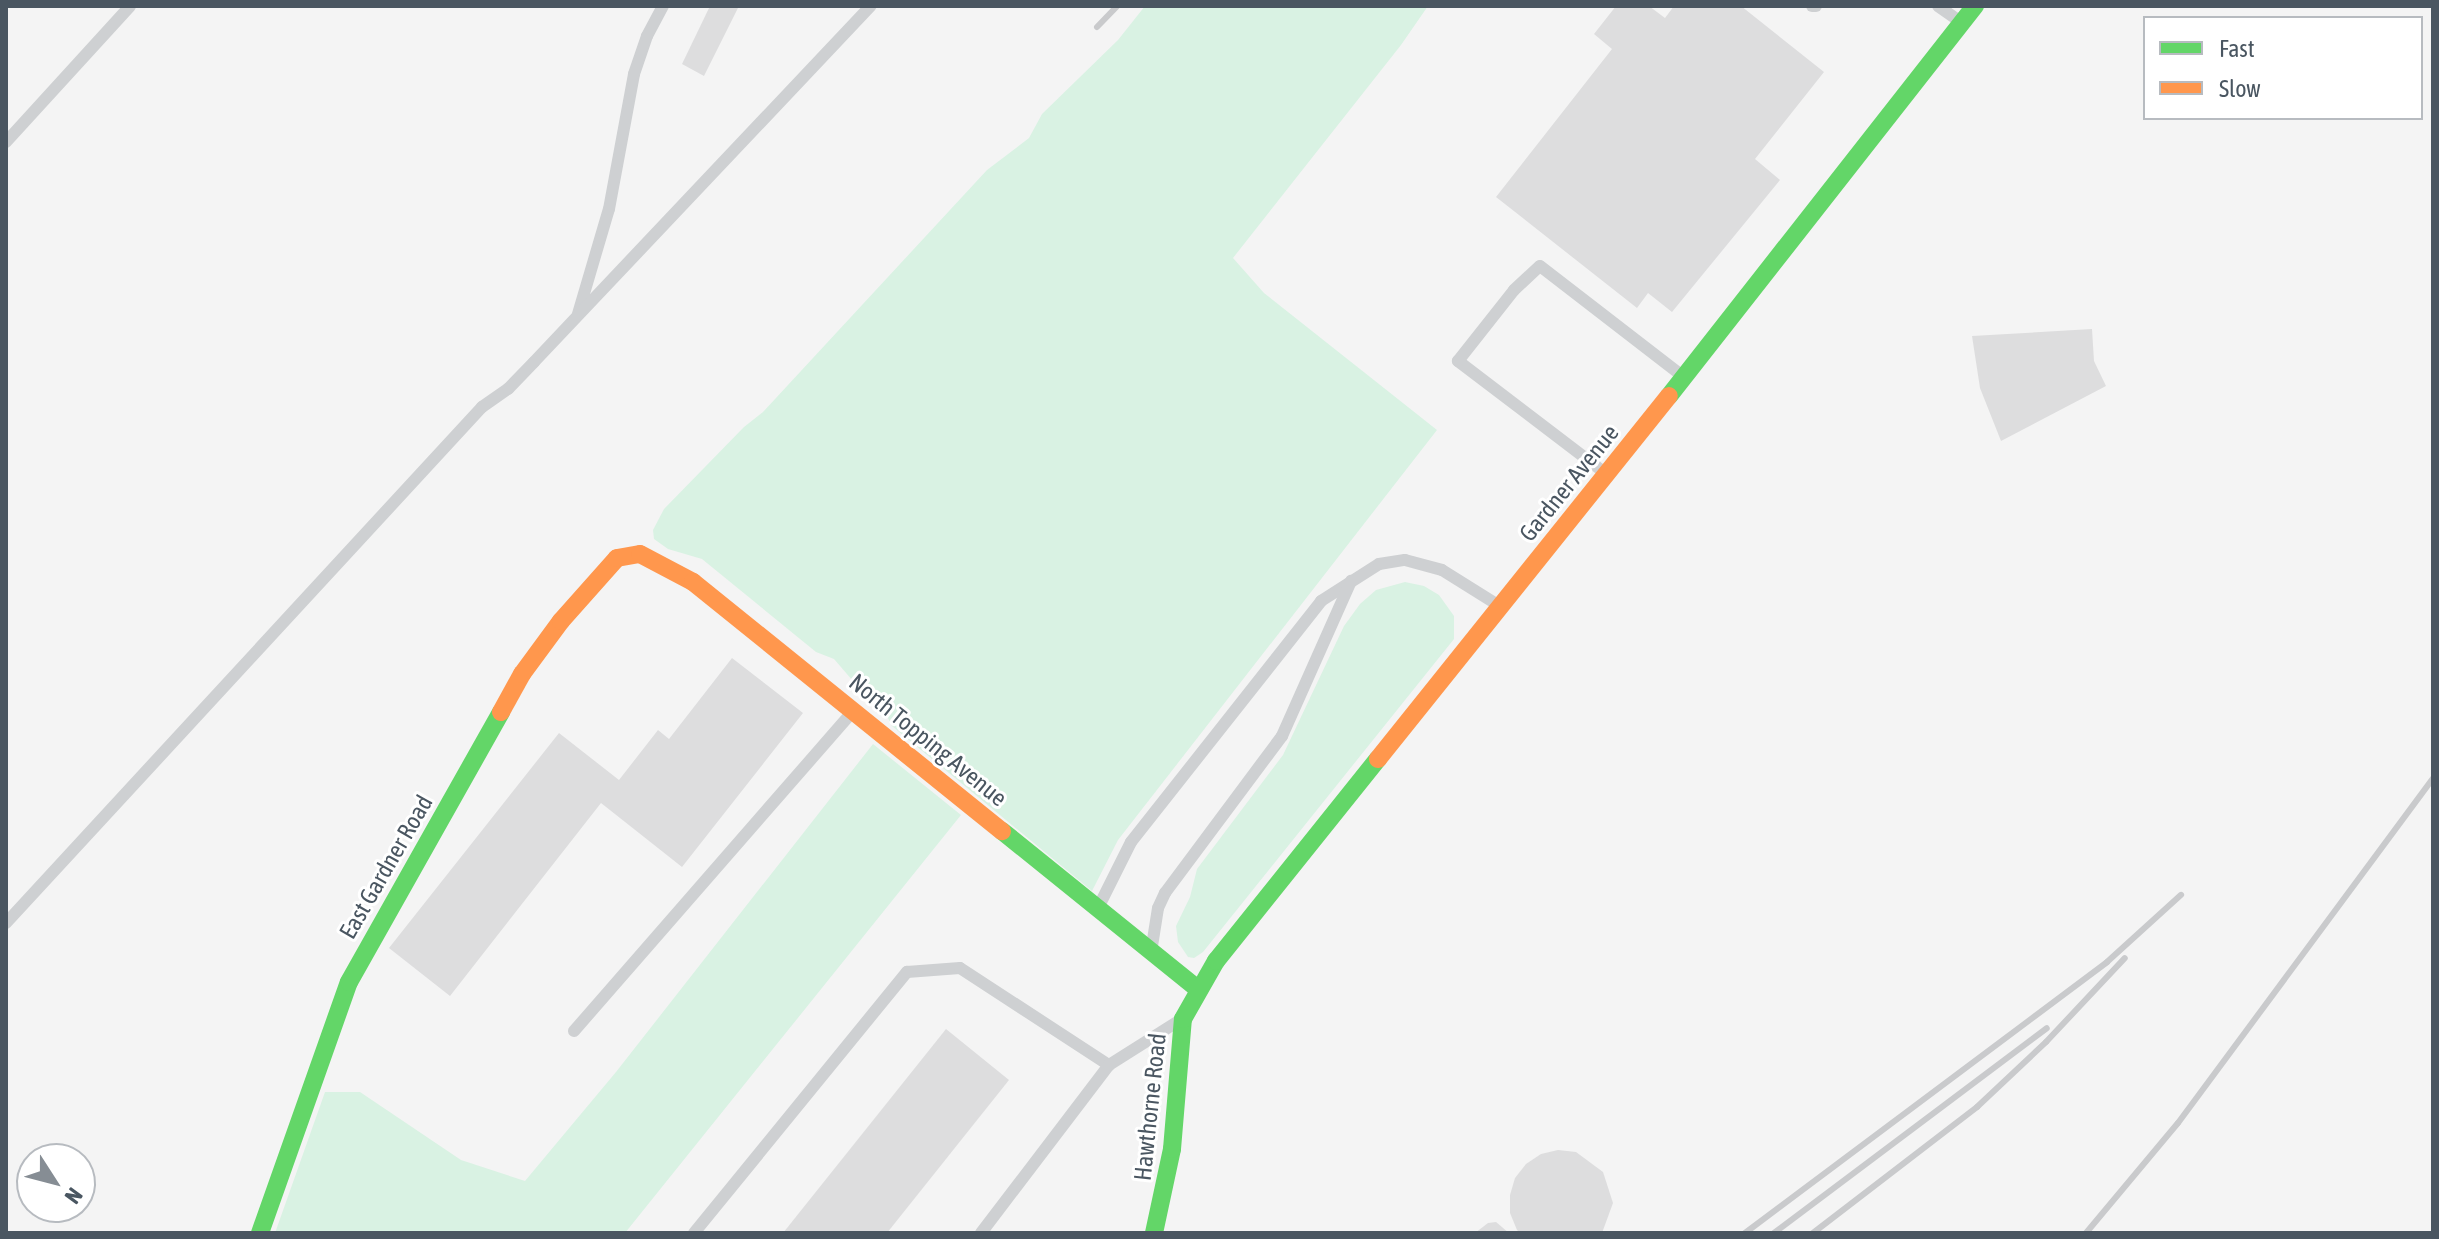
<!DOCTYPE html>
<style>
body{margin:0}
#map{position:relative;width:2439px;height:1239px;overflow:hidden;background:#f4f4f4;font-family:"Asap Condensed",sans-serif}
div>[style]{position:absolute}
.green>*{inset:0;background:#d9f2e3}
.building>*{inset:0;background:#ddddde}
.lane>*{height:12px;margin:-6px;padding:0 6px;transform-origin:6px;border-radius:6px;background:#ced0d2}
.fast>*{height:18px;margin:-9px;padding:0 9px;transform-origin:9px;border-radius:9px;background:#63d668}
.slow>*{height:18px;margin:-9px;padding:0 9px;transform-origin:9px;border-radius:9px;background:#ff974d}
.rail>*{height:6px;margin:-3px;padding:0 3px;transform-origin:3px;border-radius:3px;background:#c9cacc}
span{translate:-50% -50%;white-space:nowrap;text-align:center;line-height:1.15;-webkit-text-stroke:6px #fff;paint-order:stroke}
.street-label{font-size:24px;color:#4a5661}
.frame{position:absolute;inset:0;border:8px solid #4a5661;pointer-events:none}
.legend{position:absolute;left:2143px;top:16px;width:280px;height:104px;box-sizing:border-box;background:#fff;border:2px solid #b7bbc0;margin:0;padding:10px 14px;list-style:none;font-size:24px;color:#4a5661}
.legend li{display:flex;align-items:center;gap:16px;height:40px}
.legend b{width:40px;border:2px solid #b7bbc0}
.north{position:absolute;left:16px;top:1143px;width:80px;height:80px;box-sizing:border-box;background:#fff;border:2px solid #b7bbc0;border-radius:50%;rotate:126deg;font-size:22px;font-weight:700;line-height:32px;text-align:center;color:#4a5661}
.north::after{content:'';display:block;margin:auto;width:28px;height:36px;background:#868d94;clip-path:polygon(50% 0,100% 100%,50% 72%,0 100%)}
</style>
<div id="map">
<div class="green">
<div style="clip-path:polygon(1145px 6px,1428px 6px,1401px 45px,1233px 258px,1264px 293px,1437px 430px,1118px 840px,1092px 891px,892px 726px,883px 708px,859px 688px,834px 659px,816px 652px,702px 559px,668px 549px,654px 539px,653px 530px,664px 509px,744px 427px,763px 412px,987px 170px,1029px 138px,1042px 114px,1118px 40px)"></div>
<div style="clip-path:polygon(1405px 582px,1424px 586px,1439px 595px,1454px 616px,1454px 639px,1203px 952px,1194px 958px,1188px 957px,1178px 942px,1176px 926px,1190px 897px,1197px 869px,1283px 755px,1344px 626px,1360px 604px,1376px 590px)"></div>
<div style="clip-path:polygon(873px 744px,961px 815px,625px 1233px,275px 1233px,325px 1092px,360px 1092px,461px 1160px,525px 1181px,616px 1072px)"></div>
</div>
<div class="building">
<div style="clip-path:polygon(710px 6px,738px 8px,704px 76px,682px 64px)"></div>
<div style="clip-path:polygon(1616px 6px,1649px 6px,1665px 18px,1674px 6px,1741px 6px,1824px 72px,1755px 159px,1780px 180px,1672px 312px,1648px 293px,1637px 308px,1496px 197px,1612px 49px,1594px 34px)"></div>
<div style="clip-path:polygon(2092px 329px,2094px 361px,2106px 386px,2001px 441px,1980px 388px,1972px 336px)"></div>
<div style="clip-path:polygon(732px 658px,803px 713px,682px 867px,601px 803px,450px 996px,389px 948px,559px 733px,619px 780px,658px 730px,669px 739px)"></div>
<div style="clip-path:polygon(946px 1029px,1009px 1080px,887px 1233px,783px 1233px)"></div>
<div style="clip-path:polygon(1558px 1150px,1576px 1152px,1603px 1172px,1613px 1203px,1602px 1233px,1520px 1233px,1517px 1230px,1510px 1213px,1510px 1195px,1515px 1178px,1526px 1164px,1541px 1154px)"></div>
<div style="clip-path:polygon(1496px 1222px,1509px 1233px,1475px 1233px,1488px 1223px)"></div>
</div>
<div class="lane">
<div style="left:1812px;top:6px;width:4px"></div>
<div style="left:1938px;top:6px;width:28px;rotate:35deg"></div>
<div style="left:6px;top:142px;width:184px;rotate:-47.6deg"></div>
<div style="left:578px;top:314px;width:109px;rotate:-73.6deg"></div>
<div style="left:609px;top:209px;width:137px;rotate:-79.5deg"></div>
<div style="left:634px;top:74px;width:40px;rotate:-71.1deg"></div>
<div style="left:647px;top:36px;width:34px;rotate:-62deg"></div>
<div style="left:1605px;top:473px;width:185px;rotate:-142.7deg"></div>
<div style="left:1458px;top:361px;width:90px;rotate:-51.7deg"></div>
<div style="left:1514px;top:290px;width:35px;rotate:-43deg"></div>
<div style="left:1540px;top:266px;width:178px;rotate:37.7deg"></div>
<div style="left:1100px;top:904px;width:69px;rotate:-63.4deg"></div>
<div style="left:1131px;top:842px;width:307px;rotate:-51.7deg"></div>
<div style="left:1321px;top:601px;width:69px;rotate:-32.5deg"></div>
<div style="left:1379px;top:564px;width:26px;rotate:-9deg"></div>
<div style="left:1405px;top:560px;width:38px;rotate:15deg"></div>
<div style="left:1442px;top:570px;width:66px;rotate:32deg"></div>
<div style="left:6px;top:923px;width:702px;rotate:-47.31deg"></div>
<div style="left:482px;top:407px;width:32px;rotate:-35deg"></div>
<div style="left:508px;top:389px;width:37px;rotate:-46deg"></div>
<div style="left:534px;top:362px;width:490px;rotate:-46.6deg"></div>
<div style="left:1152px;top:946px;width:38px;rotate:-81deg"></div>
<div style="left:1158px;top:908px;width:17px;rotate:-65deg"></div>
<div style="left:1165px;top:893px;width:196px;rotate:-53.3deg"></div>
<div style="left:1282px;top:736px;width:170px;rotate:-66deg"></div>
<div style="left:574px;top:1031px;width:422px;rotate:-48.9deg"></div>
<div style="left:694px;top:1233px;width:337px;rotate:-50.8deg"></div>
<div style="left:907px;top:972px;width:53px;rotate:-4.3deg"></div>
<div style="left:960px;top:968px;width:178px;rotate:33.1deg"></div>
<div style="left:981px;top:1233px;width:211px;rotate:-52.7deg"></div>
<div style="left:1109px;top:1065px;width:80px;rotate:-32.3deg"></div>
</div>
<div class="fast">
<div style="left:1669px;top:396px;width:496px;rotate:-51.9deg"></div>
<div style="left:1002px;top:831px;width:252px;rotate:38.9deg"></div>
<div style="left:260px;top:1233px;width:266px;rotate:-70.5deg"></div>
<div style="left:349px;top:982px;width:310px;rotate:-60.6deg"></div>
<div style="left:1154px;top:1233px;width:86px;rotate:-77.9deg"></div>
<div style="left:1172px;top:1149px;width:130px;rotate:-85.2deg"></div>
<div style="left:1183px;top:1019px;width:67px;rotate:-60.4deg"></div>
<div style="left:1216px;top:961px;width:259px;rotate:-51.3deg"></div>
</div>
<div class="slow">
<div style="left:501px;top:712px;width:43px;rotate:-61.1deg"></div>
<div style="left:522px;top:674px;width:66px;rotate:-53.7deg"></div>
<div style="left:561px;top:621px;width:84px;rotate:-48.4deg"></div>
<div style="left:617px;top:558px;width:23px;rotate:-10deg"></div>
<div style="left:640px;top:554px;width:60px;rotate:27.8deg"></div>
<div style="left:693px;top:582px;width:397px;rotate:38.9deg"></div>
<div style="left:1378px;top:759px;width:465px;rotate:-51.3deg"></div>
</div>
<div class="rail">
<div style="left:1097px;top:27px;width:29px;rotate:-46deg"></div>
<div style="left:1745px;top:1233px;width:452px;rotate:-36.8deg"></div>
<div style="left:2107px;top:962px;width:100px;rotate:-42.2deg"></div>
<div style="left:1774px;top:1233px;width:341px;rotate:-36.9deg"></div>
<div style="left:1813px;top:1233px;width:207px;rotate:-37.5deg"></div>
<div style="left:1977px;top:1107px;width:95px;rotate:-43.3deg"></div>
<div style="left:2046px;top:1042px;width:115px;rotate:-46.8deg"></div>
<div style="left:2086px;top:1233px;width:143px;rotate:-50.1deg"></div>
<div style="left:2178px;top:1123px;width:429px;rotate:-53.5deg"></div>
</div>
<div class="street-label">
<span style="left:1569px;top:483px;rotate:-51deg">Gardner Avenue</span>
<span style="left:928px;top:740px;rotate:39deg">North Topping Avenue</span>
<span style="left:386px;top:867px;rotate:-60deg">East Gardner Road</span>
<span style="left:1150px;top:1107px;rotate:-84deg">Hawthorne Road</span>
</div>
<div class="frame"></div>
<ul class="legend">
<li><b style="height:10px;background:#63d668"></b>Fast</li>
<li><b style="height:10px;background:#ff974d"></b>Slow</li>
</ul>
<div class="north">N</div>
</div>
